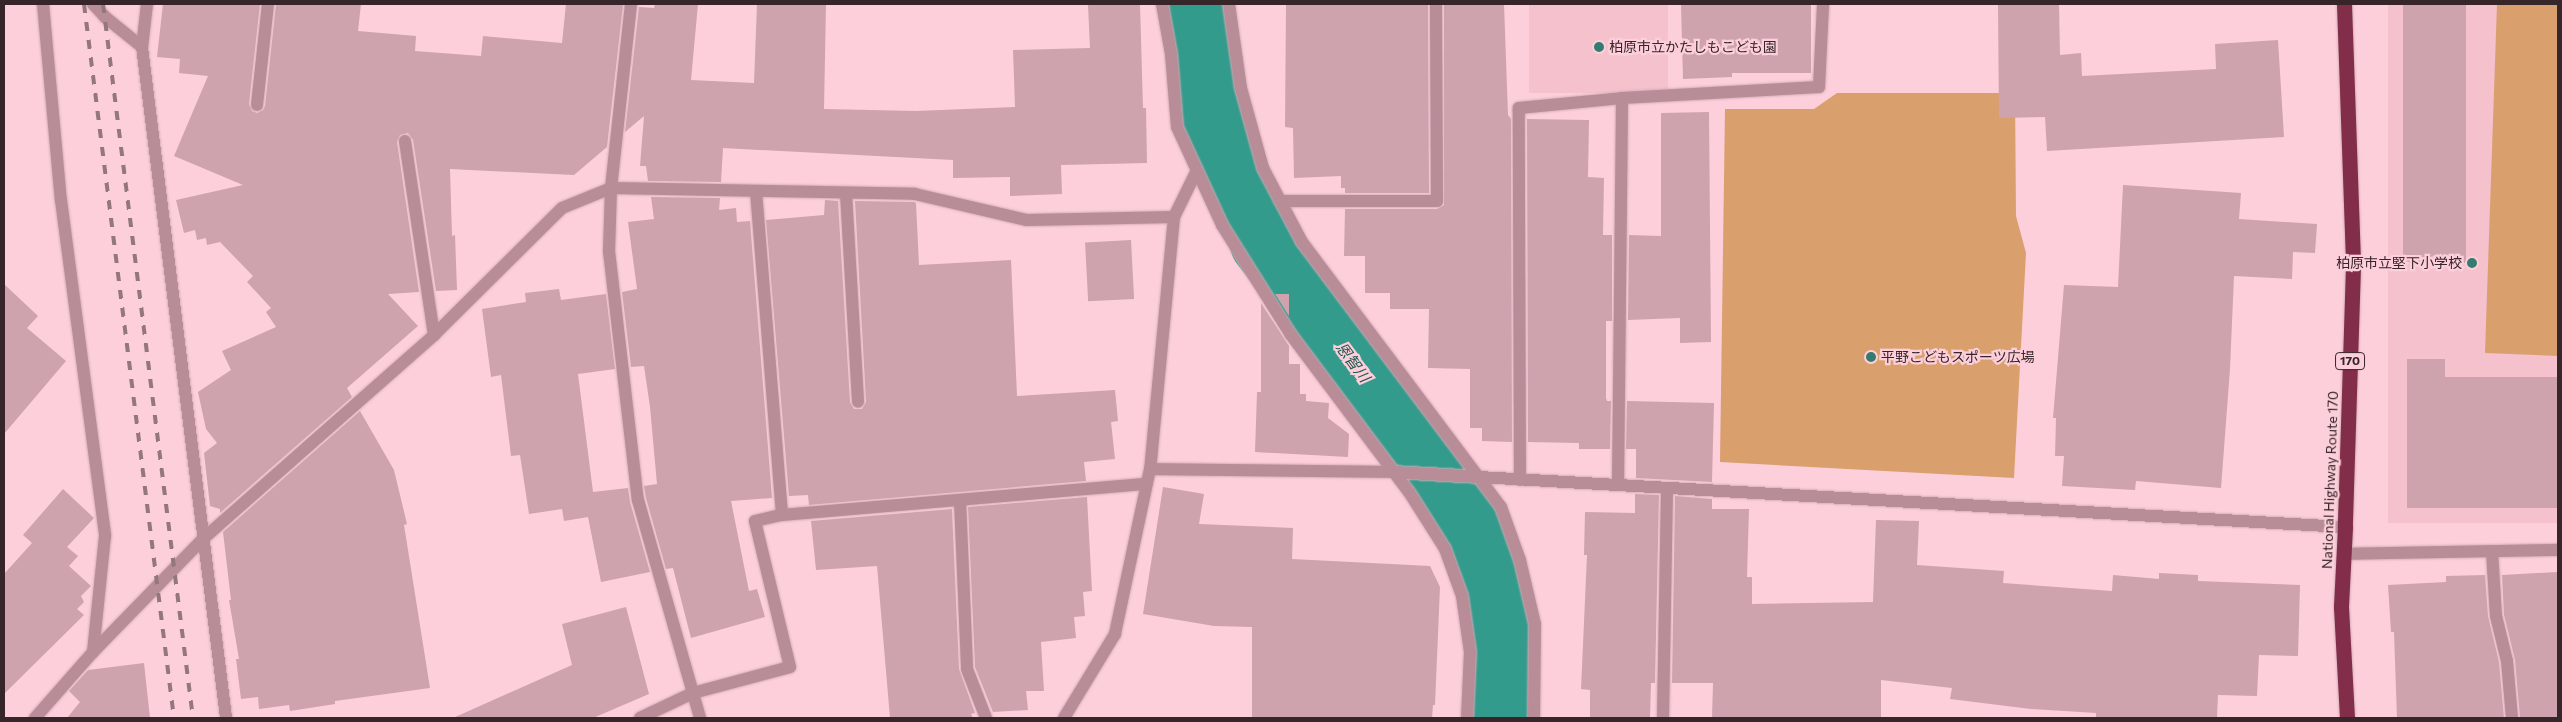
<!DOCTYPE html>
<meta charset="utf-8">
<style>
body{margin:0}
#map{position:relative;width:2562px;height:722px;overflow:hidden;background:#fccfda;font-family:Commissioner,"Noto Sans JP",sans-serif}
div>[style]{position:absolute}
.built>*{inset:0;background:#f4c1cd;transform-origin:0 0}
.green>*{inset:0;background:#d9a06d}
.river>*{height:68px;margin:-34px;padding:0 34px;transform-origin:34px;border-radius:34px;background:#329b8c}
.building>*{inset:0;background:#cea3ae;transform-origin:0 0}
.roads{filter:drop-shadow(0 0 1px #d4adb7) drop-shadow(0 0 1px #d4adb7)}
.street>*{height:12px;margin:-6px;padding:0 6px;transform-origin:6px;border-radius:6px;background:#b88d97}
.highway>*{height:15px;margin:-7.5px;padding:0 7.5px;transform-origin:7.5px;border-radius:7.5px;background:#822d4a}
.rail>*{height:4px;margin-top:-2px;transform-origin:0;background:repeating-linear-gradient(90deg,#94767d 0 9px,transparent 0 18px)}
.dots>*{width:14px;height:14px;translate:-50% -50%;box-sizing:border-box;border:2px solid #fccfda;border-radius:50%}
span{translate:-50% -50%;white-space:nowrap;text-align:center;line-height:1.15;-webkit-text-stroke:4.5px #fccfda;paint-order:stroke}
.shield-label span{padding:1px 4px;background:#fccfda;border:1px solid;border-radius:4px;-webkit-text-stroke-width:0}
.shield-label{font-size:12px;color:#362529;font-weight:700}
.poi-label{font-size:14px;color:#362529}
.left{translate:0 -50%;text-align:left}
.right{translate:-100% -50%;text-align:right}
.street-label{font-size:14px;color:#362529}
.water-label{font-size:15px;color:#1d564e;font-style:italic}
.frame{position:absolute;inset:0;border:5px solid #362529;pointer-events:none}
</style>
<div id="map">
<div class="built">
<div style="left:1529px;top:4px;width:139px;height:89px"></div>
<div style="left:2388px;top:4px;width:170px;height:519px"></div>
</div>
<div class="green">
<div style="clip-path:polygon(2497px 4px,2558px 4px,2558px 356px,2485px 353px)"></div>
<div style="clip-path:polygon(1837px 93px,2015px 93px,2016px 216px,2026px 253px,2014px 478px,1720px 462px,1725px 109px,1814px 109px)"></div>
</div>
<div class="river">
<div style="left:1191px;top:4px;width:111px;rotate:80.1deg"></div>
<div style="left:1210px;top:113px;width:141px;rotate:67.4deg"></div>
<div style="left:1264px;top:243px;width:344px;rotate:53.3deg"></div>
<div style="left:1470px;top:519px;width:95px;rotate:71deg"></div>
<div style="left:1501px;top:609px;width:109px;rotate:91.6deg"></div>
</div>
<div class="building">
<div style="clip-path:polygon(163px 4px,260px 4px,249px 104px,252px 111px,257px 113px,263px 110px,265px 106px,276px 4px,361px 4px,358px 31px,416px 36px,415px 51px,481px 56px,483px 36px,562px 43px,566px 4px,623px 5px,607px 147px,574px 175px,450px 169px,452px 236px,455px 235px,457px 290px,436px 291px,413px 140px,408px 133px,400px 135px,397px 142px,419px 292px,388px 294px,418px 326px,347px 388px,352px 397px,220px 513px,220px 509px,210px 506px,204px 453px,217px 443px,206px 429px,198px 392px,231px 370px,222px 351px,276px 327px,266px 312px,271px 308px,247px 282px,253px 276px,220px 242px,207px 245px,206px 238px,197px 240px,195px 230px,184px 233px,176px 200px,243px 185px,174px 156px,208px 76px,179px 73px,180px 59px,157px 57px)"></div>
<div style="clip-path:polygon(655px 4px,698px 4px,691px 80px,754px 83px,757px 4px,826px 4px,824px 109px,916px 111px,1015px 107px,1013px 50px,1090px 48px,1088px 5px,1140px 4px,1143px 108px,1146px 108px,1147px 163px,1061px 165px,1062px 194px,1010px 196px,1010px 177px,953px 178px,953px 160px,723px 148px,721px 182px,648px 181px,646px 166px,640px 166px,644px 116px,625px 132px,639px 7px,654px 8px)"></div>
<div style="clip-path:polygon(1286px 4px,1428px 4px,1429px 193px,1345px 193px,1345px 188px,1341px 188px,1341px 176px,1294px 178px,1293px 128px,1285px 127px)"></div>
<div style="clip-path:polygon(1444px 4px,1504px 4px,1508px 115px,1511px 119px,1512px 442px,1482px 441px,1482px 428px,1470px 428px,1470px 369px,1428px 368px,1429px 309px,1390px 309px,1390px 293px,1365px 293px,1365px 256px,1344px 256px,1345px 209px,1437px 209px,1444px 205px)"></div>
<div style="clip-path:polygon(1741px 4px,1811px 4px,1811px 73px,1732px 73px,1732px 77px,1683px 79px,1681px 5px)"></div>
<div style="clip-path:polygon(2059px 4px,2060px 55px,2081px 53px,2082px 76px,2216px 69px,2215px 44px,2278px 40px,2284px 137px,2047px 151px,2045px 117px,1999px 118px,1998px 5px)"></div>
<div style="left:2403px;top:4px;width:63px;height:259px"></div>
<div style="clip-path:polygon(1709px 112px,1711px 342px,1680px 343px,1680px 318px,1628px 320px,1629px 235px,1661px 236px,1661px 113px)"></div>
<div style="clip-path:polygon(1527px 119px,1589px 120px,1588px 177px,1604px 178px,1603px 235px,1612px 235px,1612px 321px,1606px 321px,1606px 398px,1607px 401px,1611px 401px,1610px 449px,1579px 449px,1579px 443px,1528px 442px)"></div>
<div style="clip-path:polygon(2123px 185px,2241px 193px,2239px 219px,2317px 224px,2315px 253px,2293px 252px,2292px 279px,2234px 276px,2230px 369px,2221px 488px,2136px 481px,2135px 490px,2062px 486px,2064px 456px,2055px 456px,2056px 418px,2053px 418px,2064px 285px,2118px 287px)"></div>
<div style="clip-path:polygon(651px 197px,720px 198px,719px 210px,736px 208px,737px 222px,750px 221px,772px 498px,731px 501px,749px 591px,757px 589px,765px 617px,691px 638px,673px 568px,666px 569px,646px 498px,644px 486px,657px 484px,650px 407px,644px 366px,631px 367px,622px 292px,637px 289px,628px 222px,654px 219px)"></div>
<div style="clip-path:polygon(825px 200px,838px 201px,850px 402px,854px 409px,862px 409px,866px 402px,855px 201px,914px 202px,916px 203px,919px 265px,1011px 260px,1017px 396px,1115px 390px,1118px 421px,1111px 422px,1115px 459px,1084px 462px,1086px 481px,809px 505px,808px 495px,789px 496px,766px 220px,824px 215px)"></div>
<div style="left:1131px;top:240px;width:59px;height:46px;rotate:87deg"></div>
<div style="clip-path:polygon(4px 284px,38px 316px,27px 328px,66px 361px,4px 434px)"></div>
<div style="clip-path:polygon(559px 289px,561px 300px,606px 294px,615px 369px,578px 374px,593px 492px,628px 488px,630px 502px,650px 572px,601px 582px,588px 517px,564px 521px,562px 509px,529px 514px,520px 455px,511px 456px,501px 375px,491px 377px,482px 309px,526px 302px,525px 293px)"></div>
<div style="clip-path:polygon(1275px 294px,1289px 294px,1289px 316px)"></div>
<div style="clip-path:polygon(1261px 303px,1289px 346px,1289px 364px,1300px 364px,1300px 394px,1306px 394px,1306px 401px,1329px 403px,1328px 418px,1349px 434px,1348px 457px,1255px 452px,1257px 392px,1261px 392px)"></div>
<div style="clip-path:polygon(2407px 359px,2445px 359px,2445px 377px,2558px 377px,2558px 508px,2407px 508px)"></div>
<div style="clip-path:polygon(1627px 401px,1714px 403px,1712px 482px,1636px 478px,1636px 449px,1626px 449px)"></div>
<div style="clip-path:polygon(360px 411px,394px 470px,407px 524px,404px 525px,430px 688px,335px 701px,335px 704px,290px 711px,289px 705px,259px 709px,258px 697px,241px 699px,236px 659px,239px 659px,229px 600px,231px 600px,223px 532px)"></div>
<div style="clip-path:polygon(1163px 487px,1204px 494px,1199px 524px,1293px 528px,1292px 559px,1430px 566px,1440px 587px,1435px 705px,1433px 705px,1432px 718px,1252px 718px,1252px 627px,1214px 626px,1143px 614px)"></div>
<div style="clip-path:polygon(63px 489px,94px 518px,67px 547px,78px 556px,69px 566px,91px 586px,81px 596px,84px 602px,77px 609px,84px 615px,4px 694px,4px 574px,32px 543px,23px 535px)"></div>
<div style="clip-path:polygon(1635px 494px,1659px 495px,1655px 683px,1651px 683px,1650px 718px,1590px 718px,1590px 690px,1581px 689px,1587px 555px,1584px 555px,1585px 512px,1635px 513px)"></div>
<div style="clip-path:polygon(1675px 496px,1712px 499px,1712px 509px,1749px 509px,1747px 577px,1752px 577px,1752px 604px,1873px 602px,1876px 520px,1919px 521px,1917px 565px,2004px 571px,2003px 583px,2112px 591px,2113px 575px,2159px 579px,2159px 573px,2198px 575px,2198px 581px,2300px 585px,2298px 656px,2259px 655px,2257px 696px,2218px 695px,2217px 718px,2111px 718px,2096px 717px,2096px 713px,2031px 709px,1950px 699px,1952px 688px,1881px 680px,1881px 718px,1712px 718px,1713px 683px,1672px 683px)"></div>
<div style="clip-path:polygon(1087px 497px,1092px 591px,1083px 592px,1085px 616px,1074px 617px,1076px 638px,1041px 642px,1044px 691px,1026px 691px,1028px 710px,993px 712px,975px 667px,968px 507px)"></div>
<div style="clip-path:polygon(952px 509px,959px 669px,975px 713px,971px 714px,973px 718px,890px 718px,877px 566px,816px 570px,811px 521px)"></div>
<div style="clip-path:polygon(2558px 572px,2558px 718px,2520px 718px,2515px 660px,2504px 615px,2502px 575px)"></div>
<div style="clip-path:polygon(2485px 575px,2488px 616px,2499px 662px,2504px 718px,2397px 718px,2394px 632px,2391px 632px,2388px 585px,2446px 582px,2446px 576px)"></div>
<div style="clip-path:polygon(626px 607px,649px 694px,593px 718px,453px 718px,572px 665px,562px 624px)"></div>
<div style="clip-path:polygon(144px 663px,150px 718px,67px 718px,80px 702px,69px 691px,88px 670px)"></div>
</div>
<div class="roads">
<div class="street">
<div style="left:43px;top:4px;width:197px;rotate:84.8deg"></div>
<div style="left:61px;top:200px;width:339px;rotate:82.5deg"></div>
<div style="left:105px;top:536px;width:117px;rotate:95.9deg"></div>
<div style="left:93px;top:4px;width:18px;rotate:47deg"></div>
<div style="left:105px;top:17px;width:48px;rotate:39deg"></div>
<div style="left:147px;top:4px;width:43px;rotate:96.6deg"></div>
<div style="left:142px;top:47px;width:676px;rotate:82.86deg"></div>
<div style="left:631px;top:4px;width:185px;rotate:96.2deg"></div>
<div style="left:611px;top:188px;width:63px;rotate:91.8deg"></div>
<div style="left:609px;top:251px;width:251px;rotate:83.4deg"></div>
<div style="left:638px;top:500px;width:227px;rotate:74.1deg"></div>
<div style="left:1162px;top:4px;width:51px;rotate:79.8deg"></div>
<div style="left:1171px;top:54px;width:73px;rotate:85.3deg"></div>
<div style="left:1177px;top:127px;width:108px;rotate:65.3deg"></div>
<div style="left:1222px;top:225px;width:130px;rotate:57.9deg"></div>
<div style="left:1291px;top:335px;width:196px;rotate:53.1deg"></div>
<div style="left:1409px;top:492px;width:67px;rotate:57.7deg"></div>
<div style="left:1445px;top:549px;width:50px;rotate:70.1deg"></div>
<div style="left:1462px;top:596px;width:57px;rotate:81.9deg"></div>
<div style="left:1470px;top:652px;width:66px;rotate:92.6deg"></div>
<div style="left:1229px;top:4px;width:85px;rotate:81.9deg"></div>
<div style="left:1241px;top:88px;width:83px;rotate:74.6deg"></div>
<div style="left:1263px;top:168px;width:84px;rotate:62.2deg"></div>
<div style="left:1302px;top:242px;width:331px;rotate:53.1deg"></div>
<div style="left:1501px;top:507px;width:56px;rotate:70.3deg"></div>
<div style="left:1520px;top:560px;width:66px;rotate:76.8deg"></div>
<div style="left:1535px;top:624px;width:94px;rotate:90.6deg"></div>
<div style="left:257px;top:105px;width:102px;rotate:-83.8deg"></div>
<div style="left:405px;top:141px;width:196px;rotate:81.5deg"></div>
<div style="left:756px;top:191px;width:325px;rotate:85.4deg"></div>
<div style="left:782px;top:515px;width:366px;rotate:-4.9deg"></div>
<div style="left:846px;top:193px;width:209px;rotate:86.7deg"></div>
<div style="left:1280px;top:201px;width:157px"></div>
<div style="left:1437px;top:201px;width:197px;rotate:-90.3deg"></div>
<div style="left:1174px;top:217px;width:52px;rotate:-63.9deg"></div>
<div style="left:1150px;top:469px;width:243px;rotate:0.7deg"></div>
<div style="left:1393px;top:472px;width:954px;rotate:3.31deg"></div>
<div style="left:1520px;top:480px;width:372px;rotate:-90.2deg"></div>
<div style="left:1519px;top:108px;width:103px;rotate:-5.5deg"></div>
<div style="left:1622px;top:98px;width:197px;rotate:-3.2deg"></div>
<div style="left:1819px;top:87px;width:83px;rotate:-87.2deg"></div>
<div style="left:1618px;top:485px;width:387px;rotate:-89.4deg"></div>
<div style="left:960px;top:500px;width:169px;rotate:87.6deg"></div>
<div style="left:967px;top:669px;width:53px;rotate:68.8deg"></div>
<div style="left:2492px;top:551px;width:65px;rotate:86.5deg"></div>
<div style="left:2496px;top:616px;width:46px;rotate:76.3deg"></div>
<div style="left:2507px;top:661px;width:57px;rotate:85deg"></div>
<div style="left:2343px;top:554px;width:215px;rotate:-1.1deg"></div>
<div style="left:35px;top:718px;width:88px;rotate:-48.7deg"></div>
<div style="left:93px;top:652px;width:159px;rotate:-45.8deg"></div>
<div style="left:204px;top:538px;width:307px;rotate:-41.4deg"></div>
<div style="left:434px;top:335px;width:180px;rotate:-44.8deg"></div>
<div style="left:562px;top:208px;width:53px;rotate:-22.2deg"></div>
<div style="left:611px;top:188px;width:304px;rotate:1.1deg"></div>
<div style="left:915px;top:194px;width:115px;rotate:13.1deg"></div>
<div style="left:1027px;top:220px;width:147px;rotate:-1.2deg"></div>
<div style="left:1174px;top:217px;width:253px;rotate:95.4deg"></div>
<div style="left:1150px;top:469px;width:169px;rotate:102deg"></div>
<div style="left:1115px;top:634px;width:98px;rotate:121.3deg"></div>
<div style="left:640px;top:718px;width:59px;rotate:-25.3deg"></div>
<div style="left:693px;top:693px;width:100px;rotate:-15deg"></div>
<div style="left:790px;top:667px;width:150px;rotate:-103.5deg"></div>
<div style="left:755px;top:521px;width:28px;rotate:-13deg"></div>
<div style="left:1663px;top:718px;width:230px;rotate:-89deg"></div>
</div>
<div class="highway">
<div style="left:2344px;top:4px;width:262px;rotate:88deg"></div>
<div style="left:2353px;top:266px;width:261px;rotate:91.8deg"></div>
<div style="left:2345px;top:527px;width:80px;rotate:92.9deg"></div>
<div style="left:2341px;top:607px;width:111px;rotate:86.9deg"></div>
</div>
</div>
<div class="rail">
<div style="left:84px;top:4px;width:720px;rotate:82.82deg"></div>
<div style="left:103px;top:4px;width:720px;rotate:82.82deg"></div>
</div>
<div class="dots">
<div style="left:1599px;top:47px;background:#357b70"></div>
<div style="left:2472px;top:263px;background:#357b70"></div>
<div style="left:1871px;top:357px;background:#357b70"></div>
</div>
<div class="shield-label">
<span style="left:2350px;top:361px">170</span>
</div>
<div class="poi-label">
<span class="left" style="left:1609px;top:47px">柏原市立かたしもこども園</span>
<span class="right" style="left:2462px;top:263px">柏原市立堅下小学校</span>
<span class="left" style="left:1881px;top:357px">平野こどもスポーツ広場</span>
</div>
<div class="street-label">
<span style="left:2330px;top:480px;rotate:-88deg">National Highway Route 170</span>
</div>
<div class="water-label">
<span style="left:1353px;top:362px;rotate:53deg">恩智川</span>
</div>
<div class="frame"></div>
</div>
